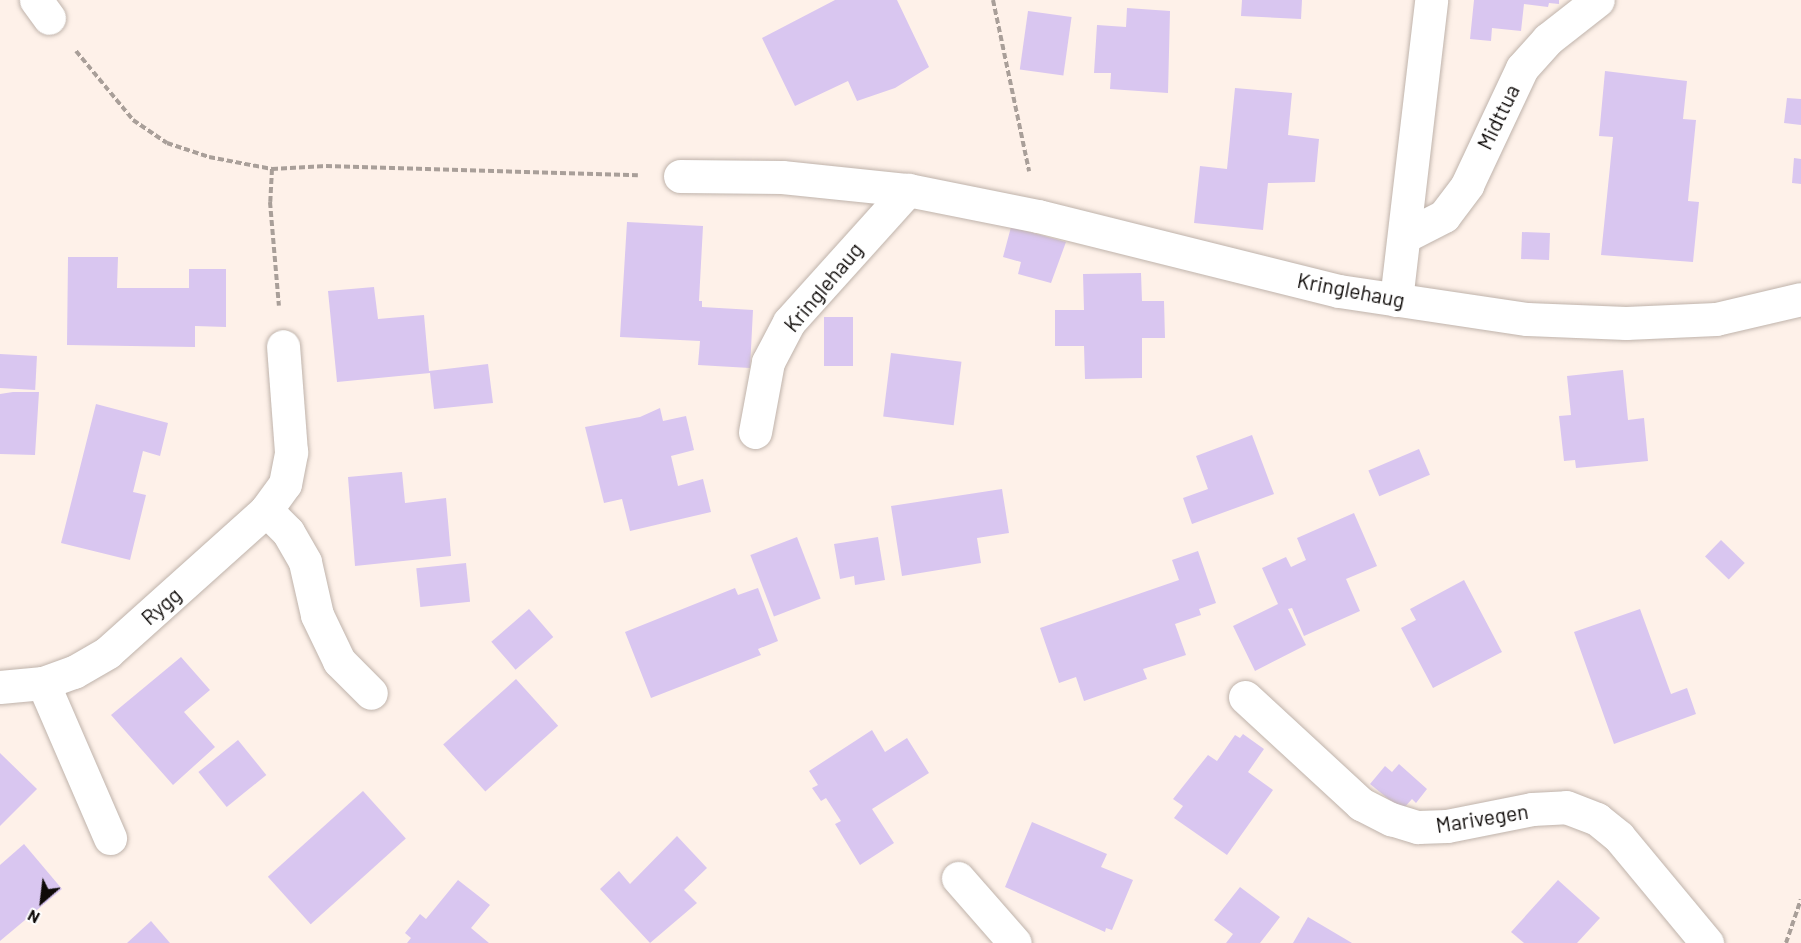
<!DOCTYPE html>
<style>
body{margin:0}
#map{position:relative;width:1801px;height:943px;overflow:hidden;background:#fef1e9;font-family:Barlow,sans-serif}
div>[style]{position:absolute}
.building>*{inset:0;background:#d9c6f0;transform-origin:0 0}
.path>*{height:4px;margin-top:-2px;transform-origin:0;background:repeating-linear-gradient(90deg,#a99f99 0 6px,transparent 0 9px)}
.roads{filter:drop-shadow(0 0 2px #bfb3ab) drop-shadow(0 0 2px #bfb3ab)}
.minor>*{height:33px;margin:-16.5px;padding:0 16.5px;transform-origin:16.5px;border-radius:16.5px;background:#fff}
span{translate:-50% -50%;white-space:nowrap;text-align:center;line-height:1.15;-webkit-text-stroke:4.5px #fff;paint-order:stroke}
.street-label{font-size:21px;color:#0e0a08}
.north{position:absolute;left:12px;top:871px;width:60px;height:60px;-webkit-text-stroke:4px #fff;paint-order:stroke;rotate:208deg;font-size:16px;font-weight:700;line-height:24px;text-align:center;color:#0e0a08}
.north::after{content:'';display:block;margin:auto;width:21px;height:27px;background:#0e0a08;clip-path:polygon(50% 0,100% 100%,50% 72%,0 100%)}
</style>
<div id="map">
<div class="building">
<div style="clip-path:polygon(835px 0,897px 0,929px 67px,895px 88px,857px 101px,848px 81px,795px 106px,762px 38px)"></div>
<div style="clip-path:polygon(1242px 0,1302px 0,1301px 19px,1241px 16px)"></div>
<div style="clip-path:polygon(1474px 0,1559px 0,1559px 4px,1549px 3px,1548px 7px,1524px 4px,1521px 31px,1492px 28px,1491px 41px,1470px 39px)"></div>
<div style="clip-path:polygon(1127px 8px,1170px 11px,1168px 93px,1110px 89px,1111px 73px,1094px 73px,1097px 25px,1126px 27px)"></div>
<div style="left:1028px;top:11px;width:44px;height:59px;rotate:8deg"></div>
<div style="clip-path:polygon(1605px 71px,1687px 81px,1683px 119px,1696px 120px,1688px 201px,1699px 202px,1693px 262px,1601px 255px,1613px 137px,1599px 136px)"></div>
<div style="clip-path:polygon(1235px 88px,1292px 93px,1288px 135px,1319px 139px,1315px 182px,1268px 183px,1263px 230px,1194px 223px,1200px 166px,1227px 169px)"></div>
<div style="clip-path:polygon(1787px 98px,1801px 99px,1801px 125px,1784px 123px)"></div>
<div style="clip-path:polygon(1794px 158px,1801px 159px,1801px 184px,1792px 183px)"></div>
<div style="clip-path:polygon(627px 222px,703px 226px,699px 301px,702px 301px,702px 307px,753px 310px,750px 368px,698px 365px,700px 341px,620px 337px)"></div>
<div style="clip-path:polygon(1011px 227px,1066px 242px,1051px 283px,1018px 274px,1021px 262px,1003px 257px)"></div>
<div style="left:1522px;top:232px;width:28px;height:27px;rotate:2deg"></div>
<div style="clip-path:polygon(68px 257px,118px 257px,117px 288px,189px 288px,189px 269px,226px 269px,226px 327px,195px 326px,195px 347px,67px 345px)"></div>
<div style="clip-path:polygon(1141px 273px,1142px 301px,1164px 301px,1165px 338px,1142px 338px,1142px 378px,1085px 379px,1084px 346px,1055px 346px,1055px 310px,1084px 310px,1083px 274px)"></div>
<div style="clip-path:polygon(374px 287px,378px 319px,424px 315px,429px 371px,488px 364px,493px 403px,434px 409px,430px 373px,337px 382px,328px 291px)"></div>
<div style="left:853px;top:317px;width:49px;height:29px;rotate:90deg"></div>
<div style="left:891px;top:353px;width:71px;height:64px;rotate:7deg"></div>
<div style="left:0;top:354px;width:37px;height:34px;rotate:3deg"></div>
<div style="clip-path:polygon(1623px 370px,1628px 420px,1644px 418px,1648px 461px,1576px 468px,1575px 460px,1564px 461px,1559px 416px,1571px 415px,1567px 376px)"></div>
<div style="clip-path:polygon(13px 392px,39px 392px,35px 455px,0 454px,0 394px)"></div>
<div style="clip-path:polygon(96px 404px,168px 423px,160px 456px,143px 451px,133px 492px,146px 495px,130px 560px,61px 543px)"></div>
<div style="clip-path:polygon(660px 408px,663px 421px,686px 416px,694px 450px,671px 456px,678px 486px,703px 479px,711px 512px,630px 531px,622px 499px,604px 503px,585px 427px,640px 417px)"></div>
<div style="clip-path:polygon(1252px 435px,1274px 494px,1192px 524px,1183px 498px,1208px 489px,1196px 456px)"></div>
<div style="left:1419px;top:449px;width:28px;height:55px;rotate:67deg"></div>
<div style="clip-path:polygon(402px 472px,405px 503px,446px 498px,451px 556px,355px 566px,348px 477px)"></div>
<div style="clip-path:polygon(1002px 489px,1009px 533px,977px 538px,981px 563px,902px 576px,891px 506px)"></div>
<div style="clip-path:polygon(1354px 513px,1377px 566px,1346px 579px,1360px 611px,1304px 636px,1292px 608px,1288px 609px,1306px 645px,1255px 671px,1233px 626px,1278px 604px,1262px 568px,1286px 557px,1291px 567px,1306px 560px,1297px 538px)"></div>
<div style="left:797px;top:537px;width:66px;height:50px;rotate:69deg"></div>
<div style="clip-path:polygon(878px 537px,885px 580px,855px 585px,854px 576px,840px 579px,834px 544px)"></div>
<div style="left:1721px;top:540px;width:33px;height:23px;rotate:44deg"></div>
<div style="clip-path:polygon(1198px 551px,1216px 603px,1199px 609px,1201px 615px,1175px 624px,1186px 655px,1143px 669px,1147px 679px,1084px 701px,1076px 677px,1059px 683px,1040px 628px,1179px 580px,1172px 560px)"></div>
<div style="left:466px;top:563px;width:39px;height:50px;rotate:84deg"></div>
<div style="clip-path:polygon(1464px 580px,1502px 652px,1433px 688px,1401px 628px,1416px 620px,1410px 609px)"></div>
<div style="clip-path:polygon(735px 588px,738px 595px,758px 588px,778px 641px,758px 649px,761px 655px,651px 698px,625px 632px)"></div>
<div style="left:529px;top:609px;width:37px;height:50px;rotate:49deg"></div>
<div style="clip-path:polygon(1640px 609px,1671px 694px,1687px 688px,1696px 714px,1614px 744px,1574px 632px)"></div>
<div style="clip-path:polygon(181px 657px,210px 690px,184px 712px,215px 747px,173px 785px,111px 715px)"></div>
<div style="left:516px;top:679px;width:63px;height:98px;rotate:48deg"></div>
<div style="clip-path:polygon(872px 730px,885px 752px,907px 738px,929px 773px,872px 809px,894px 843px,860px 865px,835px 824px,841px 821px,826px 798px,821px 801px,812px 788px,818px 785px,809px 771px)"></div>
<div style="clip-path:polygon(1243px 734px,1264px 749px,1248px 772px,1273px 790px,1227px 855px,1174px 818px,1183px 806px,1173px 799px,1208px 755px,1217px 761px,1235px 735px,1240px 738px)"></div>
<div style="left:238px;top:740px;width:45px;height:51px;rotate:51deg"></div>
<div style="clip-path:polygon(0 753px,37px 789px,0 826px)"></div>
<div style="clip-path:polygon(1399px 764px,1427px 789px,1416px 803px,1412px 799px,1402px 810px,1370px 784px,1385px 766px,1392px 772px)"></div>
<div style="left:363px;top:791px;width:64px;height:128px;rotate:48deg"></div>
<div style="clip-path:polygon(1032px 822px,1107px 854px,1101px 867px,1133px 880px,1112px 930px,1106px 928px,1105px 932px,1005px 887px)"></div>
<div style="clip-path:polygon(677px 836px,707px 868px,684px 890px,697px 903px,650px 943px,600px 889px,619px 871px,630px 884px)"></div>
<div style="clip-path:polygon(24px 844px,62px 889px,0 941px,0 865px)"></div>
<div style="clip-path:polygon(458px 880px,490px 905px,471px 928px,489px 943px,407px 943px,411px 938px,405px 933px,420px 914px,426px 919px)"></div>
<div style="clip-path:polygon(1558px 880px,1600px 918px,1577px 943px,1524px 943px,1511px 932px)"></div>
<div style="clip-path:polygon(1240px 887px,1280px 917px,1260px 943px,1226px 943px,1233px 934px,1214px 920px)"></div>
<div style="clip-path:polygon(1308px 917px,1352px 943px,1293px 943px)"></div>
<div style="clip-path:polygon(151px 921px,170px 943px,127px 943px)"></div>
</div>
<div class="path">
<div style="left:993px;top:0;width:175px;rotate:78.1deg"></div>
<div style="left:76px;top:51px;width:89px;rotate:50.4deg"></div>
<div style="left:133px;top:120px;width:41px;rotate:34.1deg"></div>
<div style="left:167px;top:143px;width:44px;rotate:18.4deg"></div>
<div style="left:209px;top:157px;width:64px;rotate:10.8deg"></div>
<div style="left:272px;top:169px;width:54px;rotate:-3.2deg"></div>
<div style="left:326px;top:166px;width:312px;rotate:1.7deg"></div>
<div style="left:272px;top:169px;width:33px;rotate:93deg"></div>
<div style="left:270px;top:202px;width:104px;rotate:85.1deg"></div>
<div style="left:1786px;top:943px;width:46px;rotate:-71.2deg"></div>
</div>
<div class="roads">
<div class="minor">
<div style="left:36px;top:0;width:22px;rotate:54deg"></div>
<div style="left:680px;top:176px;width:102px;rotate:0.6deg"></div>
<div style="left:782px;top:177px;width:127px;rotate:5.9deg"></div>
<div style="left:908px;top:190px;width:133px;rotate:11.3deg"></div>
<div style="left:1038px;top:216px;width:310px;rotate:14deg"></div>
<div style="left:1339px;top:291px;width:190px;rotate:8.5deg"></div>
<div style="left:1527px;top:319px;width:99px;rotate:2.3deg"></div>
<div style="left:1626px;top:323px;width:90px;rotate:-2.5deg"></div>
<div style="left:1716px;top:319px;width:87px;rotate:-13.2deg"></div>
<div style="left:1405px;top:236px;width:44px;rotate:-27.1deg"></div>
<div style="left:1444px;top:216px;width:39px;rotate:-53deg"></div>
<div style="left:1467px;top:185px;width:129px;rotate:-64.8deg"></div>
<div style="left:1522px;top:68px;width:39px;rotate:-48deg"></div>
<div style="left:1548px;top:39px;width:63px;rotate:-38deg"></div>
<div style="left:1396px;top:300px;width:302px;rotate:-83.3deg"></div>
<div style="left:755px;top:432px;width:71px;rotate:-79.5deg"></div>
<div style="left:768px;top:362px;width:45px;rotate:-62.3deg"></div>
<div style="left:789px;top:322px;width:178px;rotate:-48deg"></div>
<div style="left:266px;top:510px;width:31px;rotate:45deg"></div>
<div style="left:288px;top:532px;width:34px;rotate:60deg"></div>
<div style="left:305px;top:562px;width:54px;rotate:77.2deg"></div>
<div style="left:317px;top:615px;width:51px;rotate:64.4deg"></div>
<div style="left:339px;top:661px;width:45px;rotate:45deg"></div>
<div style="left:43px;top:683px;width:169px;rotate:66.6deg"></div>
<div style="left:0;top:687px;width:43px;rotate:-5.3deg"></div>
<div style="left:43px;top:683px;width:33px;rotate:-20deg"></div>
<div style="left:74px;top:672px;width:39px;rotate:-30deg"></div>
<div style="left:108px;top:652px;width:212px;rotate:-41.9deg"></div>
<div style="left:266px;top:510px;width:32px;rotate:-54deg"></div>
<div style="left:285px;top:484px;width:33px;rotate:-79deg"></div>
<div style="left:291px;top:452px;width:106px;rotate:-94.3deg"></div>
<div style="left:1245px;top:697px;width:158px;rotate:42.7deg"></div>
<div style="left:1361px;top:804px;width:34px;rotate:27deg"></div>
<div style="left:1391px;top:819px;width:28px;rotate:17deg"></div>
<div style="left:1418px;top:827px;width:29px;rotate:-2deg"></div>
<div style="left:1447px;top:826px;width:87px;rotate:-11.3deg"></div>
<div style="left:1532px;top:809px;width:34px;rotate:-3deg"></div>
<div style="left:1566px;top:807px;width:33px;rotate:21deg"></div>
<div style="left:1597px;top:819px;width:28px;rotate:39deg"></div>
<div style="left:1619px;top:837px;width:138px;rotate:50.3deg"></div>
<div style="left:958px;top:878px;width:86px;rotate:48.8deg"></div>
</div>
</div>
<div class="street-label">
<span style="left:1498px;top:117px;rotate:-64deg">Midttua</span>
<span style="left:823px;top:287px;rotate:-50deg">Kringlehaug</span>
<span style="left:1351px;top:290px;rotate:11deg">Kringlehaug</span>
<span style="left:161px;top:606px;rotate:-41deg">Rygg</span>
<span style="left:1482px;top:818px;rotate:-9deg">Marivegen</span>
</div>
<div class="north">N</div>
</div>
